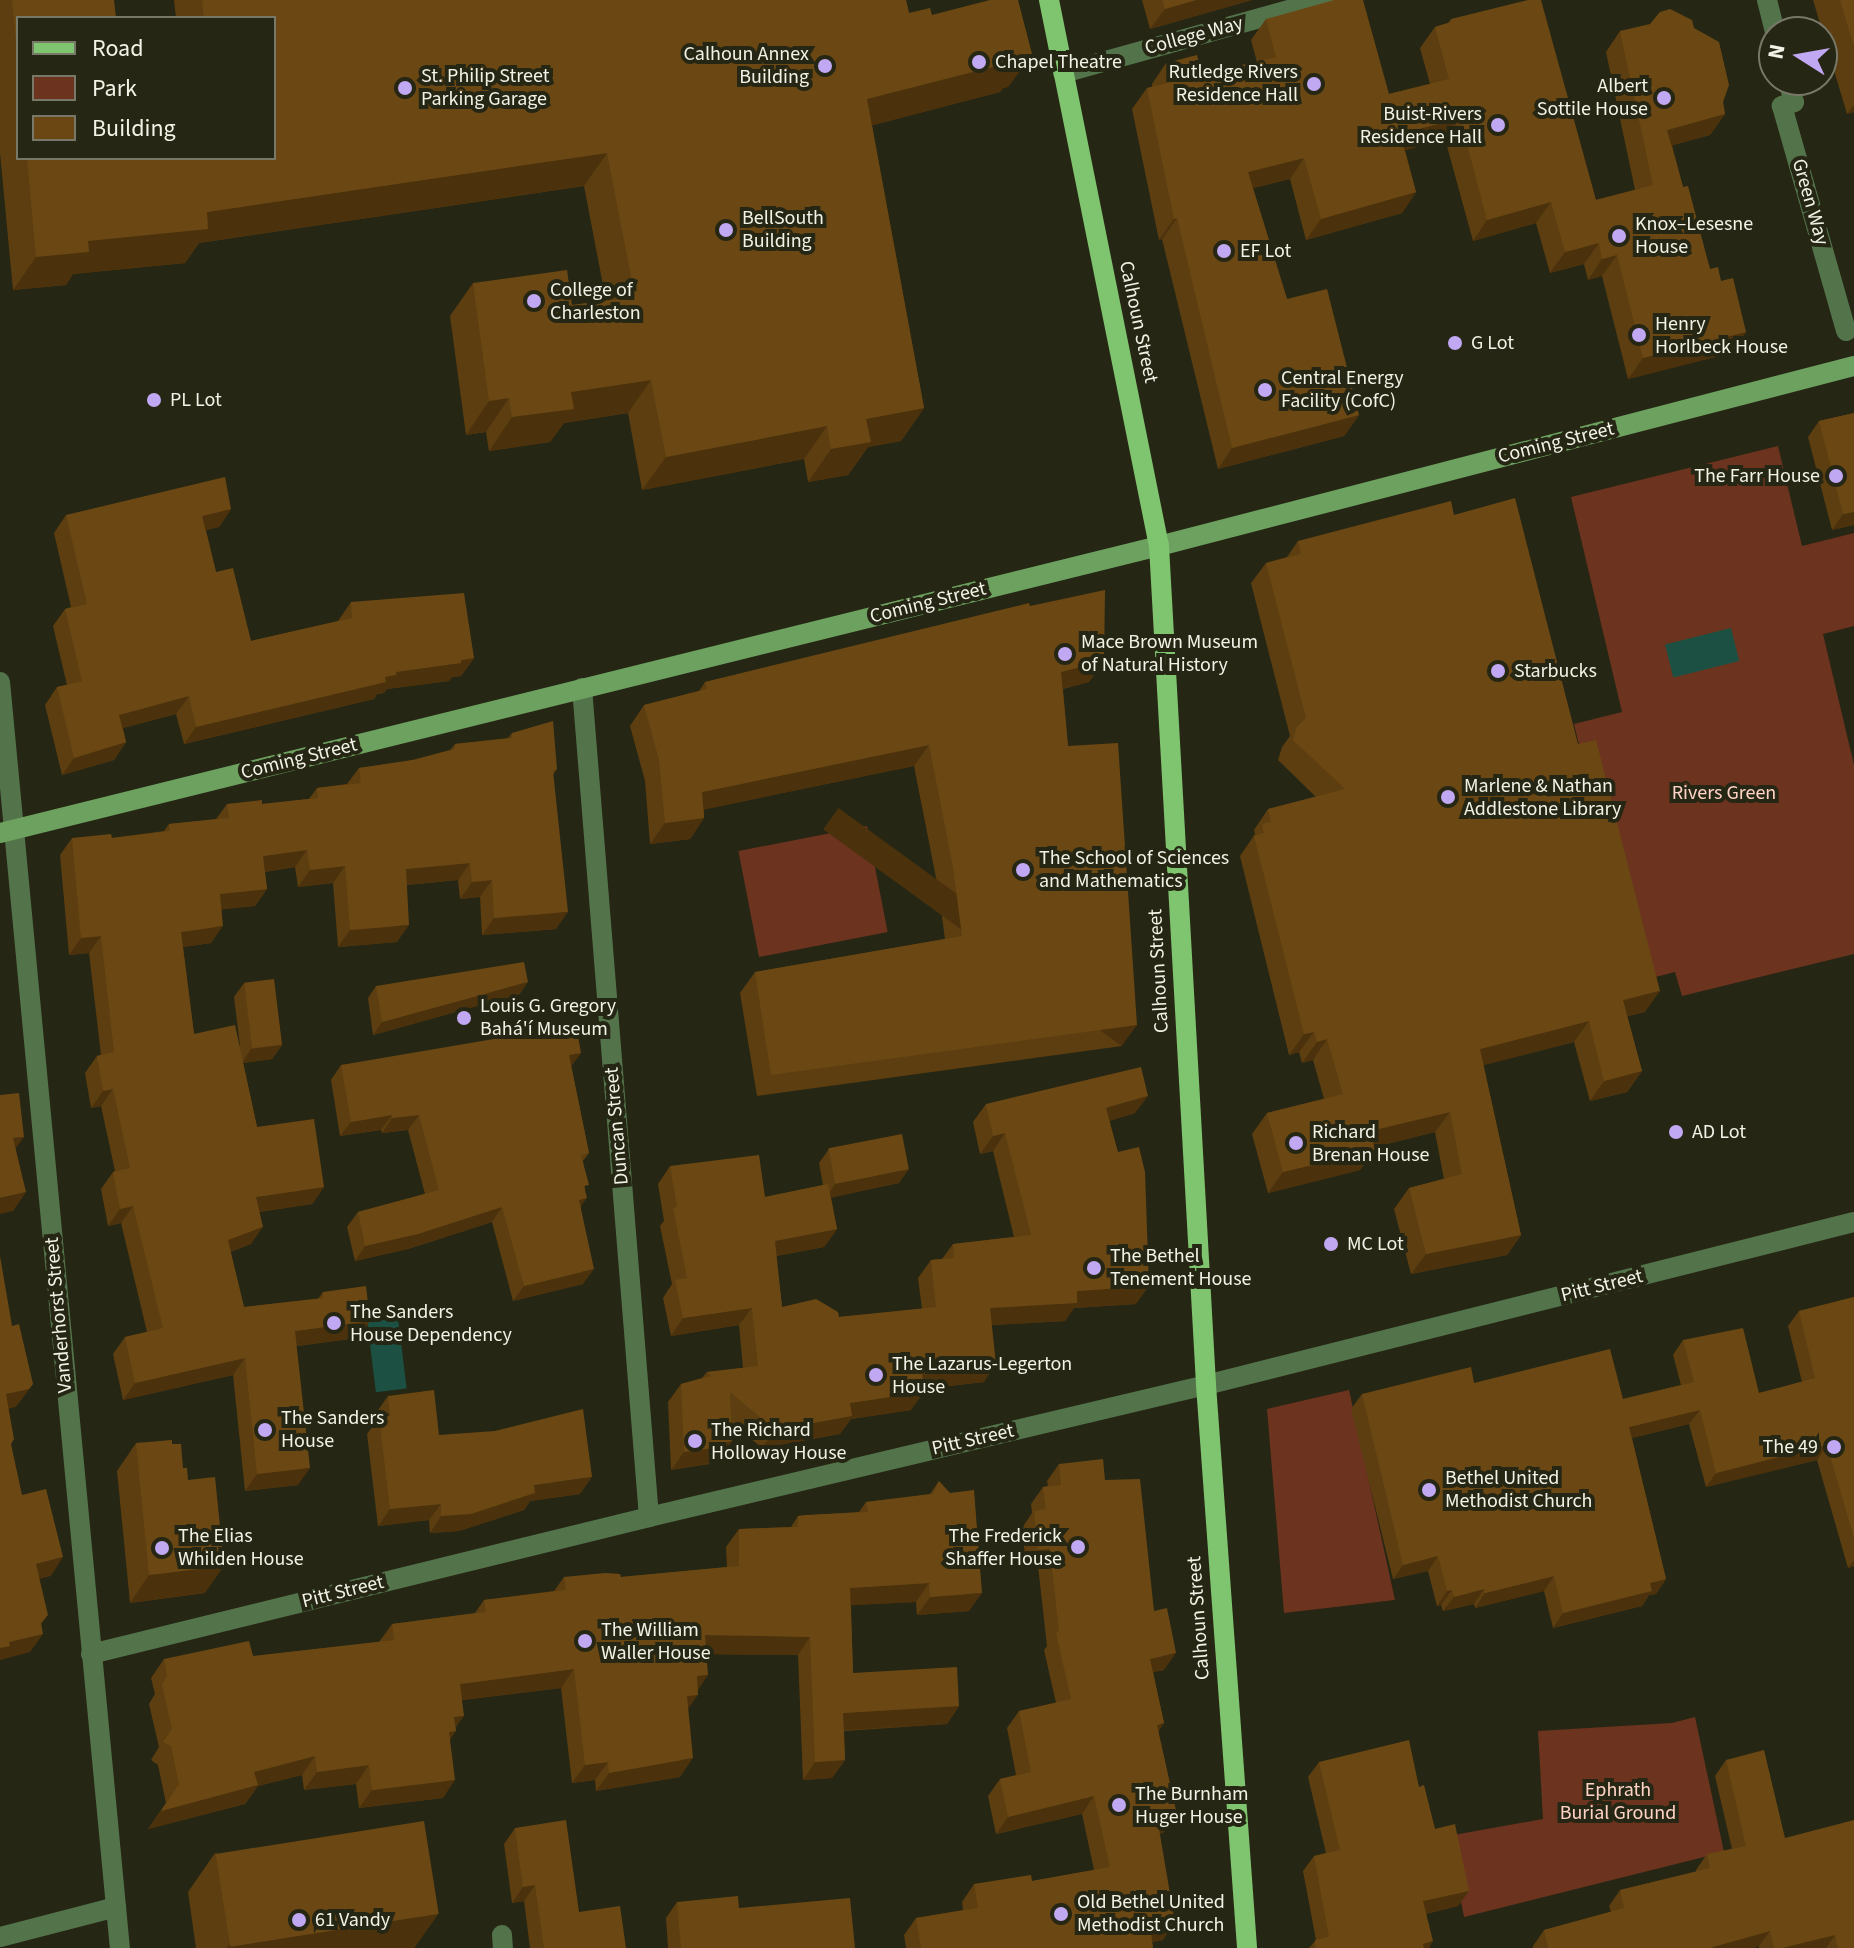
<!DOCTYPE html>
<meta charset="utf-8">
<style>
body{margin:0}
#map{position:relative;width:1854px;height:1948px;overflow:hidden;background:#262614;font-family:"Source Sans 3",sans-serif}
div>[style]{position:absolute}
.green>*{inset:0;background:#6c331f;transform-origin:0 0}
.water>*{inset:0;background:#1b5043;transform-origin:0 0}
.street>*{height:20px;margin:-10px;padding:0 10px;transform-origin:10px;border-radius:10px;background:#53744b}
.secondary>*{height:20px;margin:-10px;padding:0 10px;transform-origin:10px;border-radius:10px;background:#6ca15f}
.primary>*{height:20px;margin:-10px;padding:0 10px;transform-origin:10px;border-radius:10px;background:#7fc46e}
.wall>*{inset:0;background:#5c3e10}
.shaded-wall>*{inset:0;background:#4b320d;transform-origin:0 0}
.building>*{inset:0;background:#6b4813;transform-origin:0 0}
.dots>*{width:22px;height:22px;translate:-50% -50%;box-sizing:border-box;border:4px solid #262614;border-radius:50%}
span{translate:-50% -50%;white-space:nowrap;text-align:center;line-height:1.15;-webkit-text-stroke:8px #262614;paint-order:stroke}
.street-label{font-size:20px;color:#f2f2e6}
.poi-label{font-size:20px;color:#f2f2e6}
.right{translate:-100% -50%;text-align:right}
.left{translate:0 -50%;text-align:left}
.park-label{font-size:20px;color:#ffd3c5}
.legend{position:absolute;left:16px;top:16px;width:260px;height:144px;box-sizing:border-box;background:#262614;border:2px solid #787868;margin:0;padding:10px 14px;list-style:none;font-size:24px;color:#f2f2e6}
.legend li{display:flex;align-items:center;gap:16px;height:40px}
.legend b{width:40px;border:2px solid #787868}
.north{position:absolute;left:1758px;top:16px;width:80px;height:80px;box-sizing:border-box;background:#262614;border:2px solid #787868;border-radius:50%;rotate:281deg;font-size:22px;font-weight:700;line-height:32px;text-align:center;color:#f2f2e6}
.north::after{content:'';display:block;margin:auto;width:28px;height:36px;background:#c1a8f3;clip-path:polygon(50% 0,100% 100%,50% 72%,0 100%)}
</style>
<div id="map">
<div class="green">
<div style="clip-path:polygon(1778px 446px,1802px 546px,1854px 533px,1854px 626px,1823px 634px,1854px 765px,1854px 954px,1682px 996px,1675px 972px,1636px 982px,1574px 724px,1622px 712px,1571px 497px)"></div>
<div style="left:867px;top:826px;width:108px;height:131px;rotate:79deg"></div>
<div style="clip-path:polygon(1349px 1390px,1395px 1600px,1284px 1613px,1267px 1409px)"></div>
<div style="clip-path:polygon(1695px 1717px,1724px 1852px,1464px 1917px,1448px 1836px,1543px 1819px,1538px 1731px,1672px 1723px)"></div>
</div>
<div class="water">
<div style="left:1731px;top:628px;width:34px;height:68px;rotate:76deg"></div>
<div style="left:398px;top:1318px;width:71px;height:31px;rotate:83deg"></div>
</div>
<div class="street">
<div style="left:1767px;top:0;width:33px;rotate:76deg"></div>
<div style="left:1063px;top:73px;width:272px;rotate:-15.6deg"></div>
<div style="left:1788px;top:80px;width:23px;rotate:75deg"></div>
<div style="left:1794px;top:102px;width:13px;rotate:162deg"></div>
<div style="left:1782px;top:106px;width:234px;rotate:74.1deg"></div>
<div style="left:0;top:682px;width:1272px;rotate:84.59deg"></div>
<div style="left:582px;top:688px;width:832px;rotate:85.38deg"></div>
<div style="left:91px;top:1654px;width:575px;rotate:-13.79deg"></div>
<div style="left:649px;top:1517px;width:572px;rotate:-13.33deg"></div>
<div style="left:1206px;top:1385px;width:668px;rotate:-14.12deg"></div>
<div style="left:502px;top:1935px;width:13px;rotate:86deg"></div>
<div style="left:0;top:1937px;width:120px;rotate:-14.5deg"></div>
</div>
<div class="secondary">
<div style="left:0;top:833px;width:1194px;rotate:-13.91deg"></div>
<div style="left:1159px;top:546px;width:718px;rotate:-14.52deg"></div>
</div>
<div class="primary">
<div style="left:1049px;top:0;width:557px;rotate:78.61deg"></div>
<div style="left:1159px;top:546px;width:840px;rotate:86.79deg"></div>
<div style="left:1206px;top:1385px;width:564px;rotate:85.83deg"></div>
</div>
<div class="wall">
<div style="clip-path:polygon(0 0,114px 0,18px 18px,18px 158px,274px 158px,274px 18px,176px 18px,174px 0,906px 0,909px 13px,932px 15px,1032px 54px,1008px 87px,1003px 88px,1000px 92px,872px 125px,924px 408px,901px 441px,868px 447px,848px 475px,808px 482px,804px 459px,642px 490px,628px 413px,564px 423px,550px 442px,489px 451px,486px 432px,466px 435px,450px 316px,473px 283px,572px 305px,606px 301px,584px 186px,199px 243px,185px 263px,73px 274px,66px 285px,13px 290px,0 153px)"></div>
<div style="clip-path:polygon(1142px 0,1252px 0,1150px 29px)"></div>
<div style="clip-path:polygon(1813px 0,1854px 0,1854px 112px,1847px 114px)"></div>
<div style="clip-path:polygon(1266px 19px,1389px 94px,1430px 84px,1420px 48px,1435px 27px,1448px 23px,1451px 19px,1596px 200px,1635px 190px,1606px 52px,1620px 31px,1694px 28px,1723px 102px,1725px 114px,1710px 135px,1672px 145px,1683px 187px,1710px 269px,1721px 281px,1746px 332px,1731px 353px,1628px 379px,1602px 276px,1588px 280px,1584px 264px,1550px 273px,1536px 223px,1473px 241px,1445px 139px,1405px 150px,1416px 192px,1402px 213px,1306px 240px,1290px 179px,1253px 188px,1287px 299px,1359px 415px,1344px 436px,1218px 469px,1162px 239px,1159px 240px,1132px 109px,1147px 88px,1152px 87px,1152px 84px,1166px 63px,1202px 74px,1257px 62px,1251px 40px)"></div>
<div style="clip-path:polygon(1854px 413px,1854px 525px,1832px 530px,1808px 437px,1819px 421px)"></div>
<div style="clip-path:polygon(231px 509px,219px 527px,206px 530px,216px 572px,251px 641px,338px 621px,351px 602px,474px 658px,461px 676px,452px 677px,449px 681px,387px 689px,384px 693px,377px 694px,374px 699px,184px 744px,176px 714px,123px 728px,126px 742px,114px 760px,62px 775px,45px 705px,57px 687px,67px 685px,53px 626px,65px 609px,71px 607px,54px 533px,66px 515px)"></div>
<div style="clip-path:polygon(1454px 515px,1645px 1012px,1627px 1016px,1642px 1071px,1627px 1092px,1590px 1101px,1574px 1042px,1483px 1065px,1521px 1235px,1507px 1255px,1411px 1274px,1394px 1209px,1409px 1188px,1444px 1179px,1435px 1132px,1374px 1147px,1375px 1150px,1360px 1170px,1268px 1193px,1252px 1134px,1267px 1113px,1324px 1099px,1313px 1060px,1302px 1063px,1299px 1052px,1289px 1055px,1240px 856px,1255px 834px,1254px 830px,1268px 809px,1316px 797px,1278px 760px,1282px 747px,1290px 736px,1251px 583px,1266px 563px,1287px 557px,1298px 541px)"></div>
<div style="clip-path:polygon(1030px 606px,1104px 661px,1089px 682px,1063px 689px,1068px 746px,1122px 1046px,757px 1096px,740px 993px,755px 972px,945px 939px,938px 888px,914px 766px,704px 809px,704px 818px,690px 839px,650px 844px,645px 781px,630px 726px,644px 705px,699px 691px,705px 682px)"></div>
<div style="clip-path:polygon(512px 733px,557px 769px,553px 775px,556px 929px,482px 935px,480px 897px,460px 899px,458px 880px,407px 885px,397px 942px,338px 947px,333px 883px,298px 887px,295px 867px,265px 872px,267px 889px,255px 906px,222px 909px,211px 943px,183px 947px,194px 1034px,240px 1046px,234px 997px,244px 983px,282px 1045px,272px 1059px,243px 1063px,257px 1127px,324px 1187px,312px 1204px,259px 1212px,251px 1244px,230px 1252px,244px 1307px,318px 1299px,323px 1292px,370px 1321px,358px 1338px,296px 1346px,298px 1485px,245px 1491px,233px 1375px,123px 1400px,113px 1354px,125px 1337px,147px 1332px,121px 1223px,108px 1226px,101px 1189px,113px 1172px,115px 1171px,101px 1106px,91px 1108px,85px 1073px,97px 1056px,101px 1055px,89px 953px,69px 955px,60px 855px,72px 838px,112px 838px,164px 831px,169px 824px,216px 819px,227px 804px,262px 804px,309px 799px,317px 788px,347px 784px,359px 768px,413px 760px,450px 750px,455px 744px,508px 738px)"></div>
<div style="clip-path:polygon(376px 986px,520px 994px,373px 1035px,368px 998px)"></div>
<div style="clip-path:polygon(581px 1053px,571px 1066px,589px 1153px,583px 1161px,585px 1190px,581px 1207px,583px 1284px,513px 1301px,492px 1222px,408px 1249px,355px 1261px,347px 1227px,358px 1212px,425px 1194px,408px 1130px,382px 1133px,381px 1130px,340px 1136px,331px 1080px,341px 1065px)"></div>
<div style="clip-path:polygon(986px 1104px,1135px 1113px,1109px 1121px,1136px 1304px,1074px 1308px,1065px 1321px,992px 1325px,984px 1382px,923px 1389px,911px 1410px,851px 1419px,840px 1434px,762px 1448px,731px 1422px,732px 1441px,720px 1459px,712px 1461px,709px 1464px,671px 1470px,668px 1402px,681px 1384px,702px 1378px,707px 1372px,743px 1368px,739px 1325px,671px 1336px,663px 1298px,672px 1284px,660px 1226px,664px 1221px,658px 1184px,670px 1166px,765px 1197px,823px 1185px,819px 1163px,829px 1149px,899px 1183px,831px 1197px,837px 1229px,824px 1247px,776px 1256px,782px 1307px,839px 1317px,922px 1309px,918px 1278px,931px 1260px,942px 1259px,953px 1244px,1014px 1237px,993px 1151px,980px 1154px,973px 1122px)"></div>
<div style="clip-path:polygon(1854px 1297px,1854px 1566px,1848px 1568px,1817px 1460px,1706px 1487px,1689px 1424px,1632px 1438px,1666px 1579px,1656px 1594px,1649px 1595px,1642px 1606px,1553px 1628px,1544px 1591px,1475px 1608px,1474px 1604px,1443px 1611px,1441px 1605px,1437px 1606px,1428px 1571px,1393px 1579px,1351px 1409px,1362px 1394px,1474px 1383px,1623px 1399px,1681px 1385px,1673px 1355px,1683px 1340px,1759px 1393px,1802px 1382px,1788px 1326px,1799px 1311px)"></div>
<div style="clip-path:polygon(388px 1396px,439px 1435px,580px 1494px,530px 1501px,524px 1510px,459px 1531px,430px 1533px,429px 1520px,378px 1526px,367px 1434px,377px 1420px,376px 1413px)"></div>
<div style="clip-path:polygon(136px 1443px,172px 1444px,183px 1468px,205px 1593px,130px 1603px,117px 1471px)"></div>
<div style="clip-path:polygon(1059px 1464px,1105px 1480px,1154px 1611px,1164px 1670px,1153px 1672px,1164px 1723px,1158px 1732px,1177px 1815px,1164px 1832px,1160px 1834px,1163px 1940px,1152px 1942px,1153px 1948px,906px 1948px,904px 1935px,916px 1918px,963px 1910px,962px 1902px,974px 1884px,1032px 1881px,1094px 1870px,1082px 1814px,996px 1834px,988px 1796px,1000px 1779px,1016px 1775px,1007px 1728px,1019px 1711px,1056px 1703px,1044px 1650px,1047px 1646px,1038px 1566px,1026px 1568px,1022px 1528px,1032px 1513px,1031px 1504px,1043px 1487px,1048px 1486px,1047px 1481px)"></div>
<div style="clip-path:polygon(939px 1481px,969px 1611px,917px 1615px,916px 1602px,851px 1605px,853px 1673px,959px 1706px,947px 1724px,844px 1731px,845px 1760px,832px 1778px,803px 1780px,798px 1655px,706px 1654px,698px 1690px,688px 1709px,680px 1777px,596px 1791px,595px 1780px,572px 1783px,561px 1688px,462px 1700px,456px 1728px,450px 1740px,443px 1798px,359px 1808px,356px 1784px,304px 1790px,302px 1775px,258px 1786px,245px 1804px,148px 1829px,166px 1803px,158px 1765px,151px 1760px,159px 1747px,149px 1704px,155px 1694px,151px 1678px,164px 1659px,253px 1656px,379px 1642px,392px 1624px,475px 1613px,484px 1600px,554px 1591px,564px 1577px,621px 1577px,727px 1567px,726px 1547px,739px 1529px,791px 1527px,798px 1516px,859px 1512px,866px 1502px,930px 1494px)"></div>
<div style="clip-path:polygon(1726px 1760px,1785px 1838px,1854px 1948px,1759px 1948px,1759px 1946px,1753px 1948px,1533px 1948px,1533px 1946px,1544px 1930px,1611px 1912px,1609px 1906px,1620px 1890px,1696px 1872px,1696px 1870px,1707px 1854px,1732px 1849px,1715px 1776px)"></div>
<div style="clip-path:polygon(1319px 1762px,1419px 1787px,1435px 1829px,1469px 1891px,1458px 1906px,1426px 1914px,1429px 1948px,1309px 1948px,1316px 1940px,1303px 1871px,1314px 1856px,1326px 1853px,1308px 1777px)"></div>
<div style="clip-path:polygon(515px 1828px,579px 1912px,626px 1948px,530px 1948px,524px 1901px,512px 1903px,504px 1844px)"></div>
<div style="clip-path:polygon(215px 1853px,438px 1914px,414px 1948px,196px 1948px,188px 1892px)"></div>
<div style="clip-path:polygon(677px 1902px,739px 1908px,855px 1948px,668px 1948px,666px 1918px)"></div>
</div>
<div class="shaded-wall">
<div style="clip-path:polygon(1196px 0,1252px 0,1150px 29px,1165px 9px)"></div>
<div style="clip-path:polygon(1032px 54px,1008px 87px,1003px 88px,1000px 92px,844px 133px,867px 99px)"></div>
<div style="clip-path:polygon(1854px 105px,1854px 112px,1847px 114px)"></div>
<div style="clip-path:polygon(1725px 114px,1710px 135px,1653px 151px,1667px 130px)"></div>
<div style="clip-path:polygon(1460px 118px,1445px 139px,1386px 156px,1400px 134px)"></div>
<div style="clip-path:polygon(607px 153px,584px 186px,199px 243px,185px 263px,73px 274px,66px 285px,13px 290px,36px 257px,88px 241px,207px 212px)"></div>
<div style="clip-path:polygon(1304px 158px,1290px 179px,1234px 193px,1248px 172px)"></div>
<div style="clip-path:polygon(1416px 192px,1402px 213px,1306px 240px,1321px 219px)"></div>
<div style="clip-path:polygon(1551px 202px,1536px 223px,1473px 241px,1487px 220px)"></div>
<div style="clip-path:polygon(1177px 218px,1162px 239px,1159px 240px,1174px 219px)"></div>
<div style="clip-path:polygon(1599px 243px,1584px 264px,1550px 273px,1565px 252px)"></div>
<div style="clip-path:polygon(1617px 255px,1602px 276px,1588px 280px,1602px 259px)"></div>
<div style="clip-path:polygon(1746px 332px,1731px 353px,1628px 379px,1643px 358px)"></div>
<div style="clip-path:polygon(651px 380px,628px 413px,564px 423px,550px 442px,489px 451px,512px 417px,571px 392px)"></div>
<div style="clip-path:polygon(509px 398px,486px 432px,466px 435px,489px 401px)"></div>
<div style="clip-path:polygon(924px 408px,901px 441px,868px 447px,848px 475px,808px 482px,831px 449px,866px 419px)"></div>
<div style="clip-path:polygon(1359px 415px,1344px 436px,1218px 469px,1232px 448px)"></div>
<div style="clip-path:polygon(827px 426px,804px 459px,642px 490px,666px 457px)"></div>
<div style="clip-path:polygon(231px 509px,219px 527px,190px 533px,202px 516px)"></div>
<div style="clip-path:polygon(1854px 512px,1854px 525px,1832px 530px,1843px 514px)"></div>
<div style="clip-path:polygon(474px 658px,461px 676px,452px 677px,449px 681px,387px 689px,384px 693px,377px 694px,374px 699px,184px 744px,196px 727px,385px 677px,396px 672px)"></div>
<div style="clip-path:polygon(1104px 661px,1089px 682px,1046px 693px,1061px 672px)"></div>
<div style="clip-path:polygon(189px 696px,176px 714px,107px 732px,119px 715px)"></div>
<div style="clip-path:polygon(126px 742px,114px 760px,62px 775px,74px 758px)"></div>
<div style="clip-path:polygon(929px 745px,914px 766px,688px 813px,702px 792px)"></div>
<div style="clip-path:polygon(704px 818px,690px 839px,650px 844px,665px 823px)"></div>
<div style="clip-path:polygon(307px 850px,295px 867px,251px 874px,263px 856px)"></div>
<div style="clip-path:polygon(470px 863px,458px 880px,394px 886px,406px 869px)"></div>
<div style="clip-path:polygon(345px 866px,333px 883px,298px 887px,310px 870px)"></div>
<div style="clip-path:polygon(492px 880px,480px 897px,460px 899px,472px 882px)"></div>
<div style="clip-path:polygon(267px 889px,255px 906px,208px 911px,220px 894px)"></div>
<div style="clip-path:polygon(568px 912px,556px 929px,482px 935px,494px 918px)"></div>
<div style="clip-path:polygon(409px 925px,397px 942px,338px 947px,350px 930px)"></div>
<div style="clip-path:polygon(223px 926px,211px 943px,169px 949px,181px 932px)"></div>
<div style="clip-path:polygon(101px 936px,89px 953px,69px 955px,81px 938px)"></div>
<div style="clip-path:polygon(528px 982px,520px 994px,373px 1035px,382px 1022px)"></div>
<div style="clip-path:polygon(1660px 991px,1645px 1012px,1609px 1021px,1623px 1000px)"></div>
<div style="clip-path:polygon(1589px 1021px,1574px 1042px,1465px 1070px,1480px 1049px)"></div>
<div style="left:1137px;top:1025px;width:26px;height:369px;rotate:126deg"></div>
<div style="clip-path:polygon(1314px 1032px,1299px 1052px,1289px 1055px,1304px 1034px)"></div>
<div style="clip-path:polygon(1327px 1039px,1313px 1060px,1302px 1063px,1317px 1042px)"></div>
<div style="clip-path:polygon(282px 1045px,272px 1059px,242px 1063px,251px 1049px)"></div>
<div style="clip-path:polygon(581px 1053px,570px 1068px,569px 1055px)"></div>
<div style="clip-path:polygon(1642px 1071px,1627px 1092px,1590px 1101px,1604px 1081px)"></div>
<div style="clip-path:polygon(113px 1089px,101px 1106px,91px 1108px,103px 1091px)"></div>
<div style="clip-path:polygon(1148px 1096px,1135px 1113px,1093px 1126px,1106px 1108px)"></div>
<div style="clip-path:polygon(1450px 1112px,1435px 1132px,1356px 1152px,1370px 1131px)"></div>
<div style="clip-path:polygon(392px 1115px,381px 1130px,340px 1136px,351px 1122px)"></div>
<div style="clip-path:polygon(419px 1115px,408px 1130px,382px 1133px,392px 1118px)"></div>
<div style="clip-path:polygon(1005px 1133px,993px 1151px,980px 1154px,993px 1136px)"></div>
<div style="clip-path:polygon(24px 1137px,11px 1155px,13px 1138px)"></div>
<div style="clip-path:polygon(1375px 1150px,1360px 1170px,1268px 1193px,1283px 1172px)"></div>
<div style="clip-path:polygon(909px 1169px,899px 1183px,826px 1199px,835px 1184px)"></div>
<div style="clip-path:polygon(324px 1187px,312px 1204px,244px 1214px,256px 1197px)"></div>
<div style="clip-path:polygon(26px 1192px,13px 1211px,0 1214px,0 1198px)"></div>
<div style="clip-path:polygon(587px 1198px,576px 1212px,579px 1200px)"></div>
<div style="clip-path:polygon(133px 1206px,121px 1223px,108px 1226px,120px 1209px)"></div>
<div style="clip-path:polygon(502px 1207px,492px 1222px,408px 1249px,355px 1261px,365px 1246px)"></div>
<div style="clip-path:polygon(263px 1227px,251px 1244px,216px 1257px,228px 1240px)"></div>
<div style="clip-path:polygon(837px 1229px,824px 1247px,762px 1259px,775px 1241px)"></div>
<div style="clip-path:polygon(1521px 1235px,1507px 1255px,1411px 1274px,1426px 1254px)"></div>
<div style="clip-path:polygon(594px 1269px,583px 1284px,513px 1301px,524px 1286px)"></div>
<div style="clip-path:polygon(1149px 1286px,1136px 1304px,1074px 1308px,1065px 1321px,978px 1326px,990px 1308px,1077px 1291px)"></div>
<div style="clip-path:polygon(752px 1308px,739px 1325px,671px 1336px,683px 1318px)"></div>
<div style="clip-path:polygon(370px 1321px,358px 1338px,283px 1348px,295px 1331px)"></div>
<div style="clip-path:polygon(245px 1358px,233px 1375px,123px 1400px,135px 1383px)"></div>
<div style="clip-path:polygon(996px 1364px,984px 1382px,909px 1390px,922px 1372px)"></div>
<div style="clip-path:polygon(33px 1384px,16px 1407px,0 1411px,6px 1394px)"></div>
<div style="clip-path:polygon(924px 1392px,911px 1410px,851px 1419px,840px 1434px,762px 1448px,775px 1430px,850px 1403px)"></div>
<div style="clip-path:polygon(1700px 1410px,1689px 1424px,1619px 1441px,1629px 1427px)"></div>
<div style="clip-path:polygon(732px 1441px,720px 1459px,712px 1461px,709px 1464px,671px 1470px,684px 1452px)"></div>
<div style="clip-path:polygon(1827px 1445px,1817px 1460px,1706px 1487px,1716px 1473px)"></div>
<div style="clip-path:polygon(310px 1468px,298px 1485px,245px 1491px,257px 1474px)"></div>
<div style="clip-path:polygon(592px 1477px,580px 1494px,530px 1501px,524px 1510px,459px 1531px,430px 1533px,441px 1516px,534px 1485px)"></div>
<div style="clip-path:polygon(441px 1504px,429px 1520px,378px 1526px,390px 1509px)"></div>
<div style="clip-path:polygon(1050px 1549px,1038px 1566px,1026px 1568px,1038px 1550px)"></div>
<div style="clip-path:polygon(1438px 1556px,1428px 1571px,1393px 1579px,1403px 1565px)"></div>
<div style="clip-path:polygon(63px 1557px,51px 1576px,23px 1583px,36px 1564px)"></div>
<div style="clip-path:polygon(1854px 1560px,1854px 1566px,1848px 1568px)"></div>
<div style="clip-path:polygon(224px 1566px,205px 1593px,130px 1603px,149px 1575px)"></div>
<div style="clip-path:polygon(1554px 1576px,1544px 1591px,1475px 1608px,1485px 1593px)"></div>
<div style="clip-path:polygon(1666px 1579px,1656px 1594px,1649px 1595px,1642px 1606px,1553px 1628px,1563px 1613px,1650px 1583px)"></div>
<div style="clip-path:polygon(929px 1583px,916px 1602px,838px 1606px,850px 1588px)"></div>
<div style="clip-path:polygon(1484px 1589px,1474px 1604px,1443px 1611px,1454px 1597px)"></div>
<div style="clip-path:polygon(1452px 1590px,1441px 1605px,1437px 1606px,1447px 1591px)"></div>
<div style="clip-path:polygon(982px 1593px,969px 1611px,917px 1615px,930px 1597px)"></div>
<div style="clip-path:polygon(48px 1615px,35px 1633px,43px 1634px,30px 1652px,0 1660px,0 1648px,41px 1623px)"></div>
<div style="clip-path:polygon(705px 1635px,810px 1637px,798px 1655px,692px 1654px)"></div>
<div style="clip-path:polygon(1176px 1653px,1164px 1670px,1138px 1676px,1150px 1659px)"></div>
<div style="clip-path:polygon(574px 1669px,561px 1688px,447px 1702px,460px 1684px)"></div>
<div style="clip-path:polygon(708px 1675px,696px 1693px,697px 1676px)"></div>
<div style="clip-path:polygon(698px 1695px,685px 1713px,687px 1696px)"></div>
<div style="clip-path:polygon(959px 1706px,947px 1724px,830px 1731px,843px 1713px)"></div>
<div style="clip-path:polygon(464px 1716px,453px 1731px,456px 1731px,443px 1749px,454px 1717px)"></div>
<div style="clip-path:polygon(1164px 1723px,1152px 1741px,1157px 1725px)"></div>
<div style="clip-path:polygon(315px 1756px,302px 1775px,258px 1786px,245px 1804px,148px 1829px,161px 1811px,254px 1772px)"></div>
<div style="clip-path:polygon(693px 1758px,680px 1777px,596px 1791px,609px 1773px)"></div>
<div style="clip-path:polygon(845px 1760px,832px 1778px,803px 1780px,815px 1762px)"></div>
<div style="clip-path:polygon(608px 1762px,595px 1780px,572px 1783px,585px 1765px)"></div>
<div style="clip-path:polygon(369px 1765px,356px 1784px,304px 1790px,317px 1772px)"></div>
<div style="clip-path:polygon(455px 1780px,443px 1798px,359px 1808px,372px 1790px)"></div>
<div style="clip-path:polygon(1094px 1796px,1082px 1814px,996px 1834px,1008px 1817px)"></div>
<div style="clip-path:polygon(1177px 1815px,1164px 1832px,1146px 1840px,1158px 1823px)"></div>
<div style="clip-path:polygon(535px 1885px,524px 1901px,512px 1903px,523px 1887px)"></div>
<div style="clip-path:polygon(1469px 1891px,1458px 1906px,1412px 1917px,1423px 1901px)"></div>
<div style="clip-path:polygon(438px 1914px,414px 1948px,227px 1948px,229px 1945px)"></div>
<div style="clip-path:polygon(1175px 1923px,1163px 1940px,1151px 1942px,1151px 1932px,1158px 1926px)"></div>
<div style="clip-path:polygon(1770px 1931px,1759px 1946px,1753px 1948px,1711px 1948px)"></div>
<div style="clip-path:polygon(1835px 1935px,1826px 1948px,1782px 1948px)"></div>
<div style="clip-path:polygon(1433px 1941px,1429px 1948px,1420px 1948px,1423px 1944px)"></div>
</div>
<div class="building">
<div style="clip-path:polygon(12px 0,114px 0,116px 18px,18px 18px,18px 64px)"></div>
<div style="clip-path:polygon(202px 0,906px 0,909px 13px,930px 8px,932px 15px,990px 0,1018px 0,1032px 54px,1023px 56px,1024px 59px,867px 99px,924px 408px,866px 419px,871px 442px,831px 449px,827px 426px,666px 457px,651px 380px,571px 392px,574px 409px,512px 417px,509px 398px,489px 401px,473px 283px,567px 270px,572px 305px,635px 297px,607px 153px,207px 212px,208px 229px,88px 241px,89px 252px,36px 257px,27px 158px,274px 158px,274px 18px,204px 18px)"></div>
<div style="clip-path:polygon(1162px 0,1196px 0,1165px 9px)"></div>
<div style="clip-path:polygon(1334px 0,1363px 0,1389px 94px,1449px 79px,1435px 27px,1451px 22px,1451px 19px,1528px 0,1541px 0,1596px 200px,1653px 185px,1620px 31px,1650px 24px,1660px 12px,1670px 9px,1692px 20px,1694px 28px,1719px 42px,1729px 85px,1723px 102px,1725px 114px,1667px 130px,1683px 187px,1688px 186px,1710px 269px,1718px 267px,1721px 281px,1733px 278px,1746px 332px,1643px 358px,1617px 255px,1602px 259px,1599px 243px,1565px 252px,1551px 202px,1487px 220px,1460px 118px,1400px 134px,1416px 192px,1321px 219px,1304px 158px,1248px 172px,1287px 299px,1327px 289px,1359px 415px,1232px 448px,1177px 218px,1174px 219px,1147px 88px,1171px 82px,1166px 63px,1197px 55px,1202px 74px,1276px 57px,1266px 19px)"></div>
<div style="clip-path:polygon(1840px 0,1854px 0,1854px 46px)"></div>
<div style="clip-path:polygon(1854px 413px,1854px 512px,1843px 514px,1819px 421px)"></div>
<div style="clip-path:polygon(225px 477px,231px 509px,202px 516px,216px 572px,233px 568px,251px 641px,352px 618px,351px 602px,464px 593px,474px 658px,461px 660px,461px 663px,396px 672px,396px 675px,385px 677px,386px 682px,196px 727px,189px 696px,119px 715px,126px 742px,74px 758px,57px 687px,82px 681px,65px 609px,87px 604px,66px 515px)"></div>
<div style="clip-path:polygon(1515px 498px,1578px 744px,1596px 740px,1660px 991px,1623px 1000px,1642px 1071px,1604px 1081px,1589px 1021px,1480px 1049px,1521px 1235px,1426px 1254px,1409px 1188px,1462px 1174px,1450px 1112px,1370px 1131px,1375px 1150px,1283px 1172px,1267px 1113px,1343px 1094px,1327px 1039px,1317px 1042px,1314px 1032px,1304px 1034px,1254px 836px,1264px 833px,1262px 824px,1271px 822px,1268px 809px,1345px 789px,1293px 740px,1297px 727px,1306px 718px,1266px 563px,1301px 554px,1298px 541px,1451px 501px,1454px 515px)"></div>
<div style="clip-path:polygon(1105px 590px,1104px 661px,1061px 672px,1068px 746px,1118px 743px,1137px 1025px,771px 1075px,755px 972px,962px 936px,953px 867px,929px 745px,702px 792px,704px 818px,665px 823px,659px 760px,644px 705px,707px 689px,705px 682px,1029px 603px,1030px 606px)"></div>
<div style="clip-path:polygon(553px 721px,557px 769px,553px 771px,568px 912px,494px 918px,492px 880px,472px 882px,470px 863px,406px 869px,409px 925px,350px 930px,345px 866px,310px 870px,307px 850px,263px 856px,267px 889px,220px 894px,223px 926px,181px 932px,194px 1034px,235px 1025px,257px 1127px,314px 1119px,324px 1187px,256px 1197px,263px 1227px,228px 1240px,244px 1307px,323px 1298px,323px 1292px,366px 1286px,370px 1321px,295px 1331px,310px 1468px,257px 1474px,245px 1358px,135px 1383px,125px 1337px,163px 1328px,133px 1206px,120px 1209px,113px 1172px,130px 1168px,113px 1089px,103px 1091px,97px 1056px,114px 1052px,101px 936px,81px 938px,72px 838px,111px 834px,112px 838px,170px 831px,169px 824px,229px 818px,227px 804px,262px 800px,262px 804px,318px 798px,317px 788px,361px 783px,359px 768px,413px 760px,455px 749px,455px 744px,512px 738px,512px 733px)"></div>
<div style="clip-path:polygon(524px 962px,528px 982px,382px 1022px,376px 986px)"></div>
<div style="left:274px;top:979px;width:66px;height:30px;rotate:83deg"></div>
<div style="clip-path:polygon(576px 1025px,581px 1053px,569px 1055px,589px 1153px,581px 1155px,589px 1185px,584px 1186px,587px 1198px,579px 1200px,594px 1269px,524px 1286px,502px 1207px,418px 1234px,365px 1246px,358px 1212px,439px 1190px,419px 1115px,392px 1118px,392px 1115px,351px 1122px,341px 1065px)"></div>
<div style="clip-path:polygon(1141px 1067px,1148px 1096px,1106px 1108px,1118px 1152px,1139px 1147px,1145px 1172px,1149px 1286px,1077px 1291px,1077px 1303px,990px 1308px,996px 1364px,922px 1372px,924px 1392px,850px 1403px,852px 1416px,775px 1430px,730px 1392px,732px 1441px,722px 1443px,722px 1447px,684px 1452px,681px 1384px,711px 1376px,707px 1372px,758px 1366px,752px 1308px,683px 1318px,675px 1280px,687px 1278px,673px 1208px,677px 1207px,670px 1166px,759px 1155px,765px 1197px,828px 1184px,837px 1229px,775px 1241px,782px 1307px,816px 1299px,838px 1312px,839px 1317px,936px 1307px,931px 1260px,954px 1258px,953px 1244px,1031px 1235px,1005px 1133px,993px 1136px,986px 1104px)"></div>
<div style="clip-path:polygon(19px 1093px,24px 1137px,13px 1138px,26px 1192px,0 1198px,0 1095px)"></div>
<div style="left:902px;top:1134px;width:36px;height:75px;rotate:79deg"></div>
<div style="clip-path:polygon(0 1256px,12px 1326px,19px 1324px,33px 1384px,29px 1389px,6px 1394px,14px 1439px,11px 1444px,22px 1495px,46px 1489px,63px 1557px,36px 1564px,48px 1615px,41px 1623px,43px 1634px,9px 1642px,10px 1646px,0 1648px)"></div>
<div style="clip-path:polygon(1854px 1297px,1854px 1538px,1827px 1445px,1716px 1473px,1700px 1410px,1629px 1427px,1666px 1579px,1650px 1583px,1652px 1591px,1563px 1613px,1554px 1576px,1485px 1593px,1484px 1589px,1454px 1597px,1452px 1590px,1447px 1591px,1438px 1556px,1403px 1565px,1362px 1394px,1471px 1367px,1474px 1383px,1610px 1349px,1623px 1399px,1694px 1382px,1683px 1340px,1743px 1328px,1759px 1393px,1815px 1378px,1799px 1311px)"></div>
<div style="clip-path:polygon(434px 1390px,439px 1435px,495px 1431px,583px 1409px,592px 1477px,534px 1485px,535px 1493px,471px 1514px,441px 1516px,441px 1504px,390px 1509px,379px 1417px,390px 1416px,388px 1396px)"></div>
<div style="clip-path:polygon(172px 1440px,172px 1444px,181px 1444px,183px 1468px,187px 1468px,188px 1480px,215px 1477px,224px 1566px,149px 1575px,136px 1443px)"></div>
<div style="clip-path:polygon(1103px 1459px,1105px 1480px,1140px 1479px,1154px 1611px,1167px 1608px,1176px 1653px,1150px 1659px,1164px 1723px,1157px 1725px,1177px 1815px,1158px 1823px,1175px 1923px,1158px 1926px,1158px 1931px,1151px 1932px,1153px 1948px,921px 1948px,916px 1918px,978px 1908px,974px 1884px,1031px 1875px,1032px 1881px,1110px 1867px,1094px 1796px,1008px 1817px,1000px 1779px,1031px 1772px,1019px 1711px,1071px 1699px,1056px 1633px,1059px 1632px,1050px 1549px,1038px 1550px,1034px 1511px,1046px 1509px,1043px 1487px,1061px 1485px,1059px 1464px)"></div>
<div style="clip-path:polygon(939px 1481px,950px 1493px,974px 1490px,982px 1593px,930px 1597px,929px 1583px,850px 1588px,853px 1673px,957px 1667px,959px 1706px,843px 1713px,845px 1760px,815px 1762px,810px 1637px,705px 1635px,708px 1675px,697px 1676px,698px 1695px,687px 1696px,693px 1758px,609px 1773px,608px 1762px,585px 1765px,574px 1669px,460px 1684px,464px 1716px,454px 1717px,456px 1731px,449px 1732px,455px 1780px,372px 1790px,369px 1765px,317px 1772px,315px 1756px,254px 1772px,258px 1785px,161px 1811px,179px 1784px,171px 1746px,163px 1742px,172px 1729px,162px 1685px,167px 1675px,164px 1659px,249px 1641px,253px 1656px,394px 1640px,392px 1624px,486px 1612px,484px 1600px,566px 1590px,564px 1577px,605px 1573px,620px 1574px,621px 1577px,739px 1566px,739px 1529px,798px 1527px,798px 1516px,806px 1515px,868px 1512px,866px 1502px,933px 1494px)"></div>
<div style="clip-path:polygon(1409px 1740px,1419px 1787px,1424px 1785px,1435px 1829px,1455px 1824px,1469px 1891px,1423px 1901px,1433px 1941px,1423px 1944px,1424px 1948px,1315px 1948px,1315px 1940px,1329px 1937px,1314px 1856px,1340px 1850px,1319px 1762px)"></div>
<div style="clip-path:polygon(1764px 1750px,1785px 1838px,1854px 1820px,1854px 1948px,1838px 1948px,1835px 1935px,1782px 1948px,1774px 1948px,1770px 1931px,1712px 1947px,1712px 1948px,1548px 1948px,1544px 1930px,1624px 1908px,1620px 1890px,1710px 1868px,1707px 1854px,1746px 1846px,1726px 1760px)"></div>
<div style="clip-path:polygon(566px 1820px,579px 1912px,620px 1906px,626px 1948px,544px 1948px,535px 1885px,523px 1887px,515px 1828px)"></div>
<div style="left:424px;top:1821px;width:94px;height:211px;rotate:81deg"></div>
<div style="clip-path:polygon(738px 1896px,739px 1908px,850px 1898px,855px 1948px,681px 1948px,677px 1902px)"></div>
</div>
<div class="dots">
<div style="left:979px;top:62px;background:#c1a8f3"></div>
<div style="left:825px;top:66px;background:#c1a8f3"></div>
<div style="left:1314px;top:84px;background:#c1a8f3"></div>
<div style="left:405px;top:88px;background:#c1a8f3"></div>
<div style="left:1664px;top:98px;background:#c1a8f3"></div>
<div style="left:1498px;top:125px;background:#c1a8f3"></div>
<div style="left:726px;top:230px;background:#c1a8f3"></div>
<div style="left:1619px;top:236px;background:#c1a8f3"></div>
<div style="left:1224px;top:251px;background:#c1a8f3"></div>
<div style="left:534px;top:301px;background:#c1a8f3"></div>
<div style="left:1639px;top:335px;background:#c1a8f3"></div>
<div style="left:1455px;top:343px;background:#c1a8f3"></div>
<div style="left:1265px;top:390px;background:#c1a8f3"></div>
<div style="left:154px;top:400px;background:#c1a8f3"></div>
<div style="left:1836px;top:476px;background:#c1a8f3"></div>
<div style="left:1065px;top:654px;background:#c1a8f3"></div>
<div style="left:1498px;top:671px;background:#c1a8f3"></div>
<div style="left:1448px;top:797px;background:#c1a8f3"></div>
<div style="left:1023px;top:870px;background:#c1a8f3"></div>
<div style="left:464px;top:1018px;background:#c1a8f3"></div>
<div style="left:1676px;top:1132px;background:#c1a8f3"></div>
<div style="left:1296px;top:1143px;background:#c1a8f3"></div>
<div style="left:1331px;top:1244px;background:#c1a8f3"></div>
<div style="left:1094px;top:1268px;background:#c1a8f3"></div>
<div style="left:334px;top:1323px;background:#c1a8f3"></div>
<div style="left:876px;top:1375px;background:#c1a8f3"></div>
<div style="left:265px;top:1430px;background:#c1a8f3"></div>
<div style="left:695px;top:1441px;background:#c1a8f3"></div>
<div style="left:1834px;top:1447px;background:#c1a8f3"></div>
<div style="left:1429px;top:1490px;background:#c1a8f3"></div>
<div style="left:1078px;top:1547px;background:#c1a8f3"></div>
<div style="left:162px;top:1548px;background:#c1a8f3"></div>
<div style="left:585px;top:1641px;background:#c1a8f3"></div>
<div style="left:1119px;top:1805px;background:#c1a8f3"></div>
<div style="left:1061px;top:1914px;background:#c1a8f3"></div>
<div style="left:299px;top:1920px;background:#c1a8f3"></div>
</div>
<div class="street-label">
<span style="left:1194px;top:36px;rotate:-15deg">College Way</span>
<span style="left:1810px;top:202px;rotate:74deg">Green Way</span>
<span style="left:1138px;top:322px;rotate:78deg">Calhoun Street</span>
<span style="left:1556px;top:443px;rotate:-14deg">Coming Street</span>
<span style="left:928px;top:603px;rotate:-14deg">Coming Street</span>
<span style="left:299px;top:759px;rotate:-14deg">Coming Street</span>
<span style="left:1159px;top:971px;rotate:-93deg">Calhoun Street</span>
<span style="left:617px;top:1126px;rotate:-95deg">Duncan Street</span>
<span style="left:1602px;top:1286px;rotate:-14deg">Pitt Street</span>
<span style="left:59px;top:1315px;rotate:-95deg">Vanderhorst Street</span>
<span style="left:973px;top:1440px;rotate:-13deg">Pitt Street</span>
<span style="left:343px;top:1592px;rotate:-14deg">Pitt Street</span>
<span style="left:1199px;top:1618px;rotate:-94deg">Calhoun Street</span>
</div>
<div class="poi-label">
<span class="right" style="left:809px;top:66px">Calhoun Annex<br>Building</span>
<span class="left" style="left:995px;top:62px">Chapel Theatre</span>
<span class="right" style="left:1298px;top:84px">Rutledge Rivers<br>Residence Hall</span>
<span class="left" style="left:421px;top:88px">St. Philip Street<br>Parking Garage</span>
<span class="right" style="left:1648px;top:98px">Albert<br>Sottile House</span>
<span class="right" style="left:1482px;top:126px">Buist-Rivers<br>Residence Hall</span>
<span class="left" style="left:742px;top:230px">BellSouth<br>Building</span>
<span class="left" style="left:1635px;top:236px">Knox–Lesesne<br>House</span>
<span class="left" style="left:1240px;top:251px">EF Lot</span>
<span class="left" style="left:550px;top:302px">College of<br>Charleston</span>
<span class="left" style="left:1655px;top:336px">Henry<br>Horlbeck House</span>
<span class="left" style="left:1471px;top:343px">G Lot</span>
<span class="left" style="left:1281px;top:390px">Central Energy<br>Facility (CofC)</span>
<span class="left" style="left:170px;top:400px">PL Lot</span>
<span class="right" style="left:1820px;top:476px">The Farr House</span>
<span class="left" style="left:1081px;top:654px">Mace Brown Museum<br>of Natural History</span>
<span class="left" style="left:1514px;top:671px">Starbucks</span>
<span class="left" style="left:1464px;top:798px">Marlene &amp; Nathan<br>Addlestone Library</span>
<span class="left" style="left:1039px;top:870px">The School of Sciences<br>and Mathematics</span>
<span class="left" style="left:480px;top:1018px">Louis G. Gregory<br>Bahá'í Museum</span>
<span class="left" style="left:1312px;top:1144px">Richard<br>Brenan House</span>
<span class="left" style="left:1692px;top:1132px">AD Lot</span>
<span class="left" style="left:1347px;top:1244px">MC Lot</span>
<span class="left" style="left:1110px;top:1268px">The Bethel<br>Tenement House</span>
<span class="left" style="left:350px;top:1324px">The Sanders<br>House Dependency</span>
<span class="left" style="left:892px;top:1376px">The Lazarus-Legerton<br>House</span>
<span class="left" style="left:281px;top:1430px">The Sanders<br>House</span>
<span class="left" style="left:711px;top:1442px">The Richard<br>Holloway House</span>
<span class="right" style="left:1818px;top:1447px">The 49</span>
<span class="left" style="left:1445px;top:1490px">Bethel United<br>Methodist Church</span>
<span class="left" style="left:178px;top:1548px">The Elias<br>Whilden House</span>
<span class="right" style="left:1062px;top:1548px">The Frederick<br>Shaffer House</span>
<span class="left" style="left:601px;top:1642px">The William<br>Waller House</span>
<span class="left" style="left:1135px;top:1806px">The Burnham<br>Huger House</span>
<span class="left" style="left:1077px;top:1914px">Old Bethel United<br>Methodist Church</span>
<span class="left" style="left:315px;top:1920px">61 Vandy</span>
</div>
<div class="park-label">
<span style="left:1724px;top:793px">Rivers Green</span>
<span style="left:1618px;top:1802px">Ephrath<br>Burial Ground</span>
</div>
<ul class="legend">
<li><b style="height:10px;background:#7fc46e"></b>Road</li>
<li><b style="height:22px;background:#6c331f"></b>Park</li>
<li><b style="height:22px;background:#6b4813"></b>Building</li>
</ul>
<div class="north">N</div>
</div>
